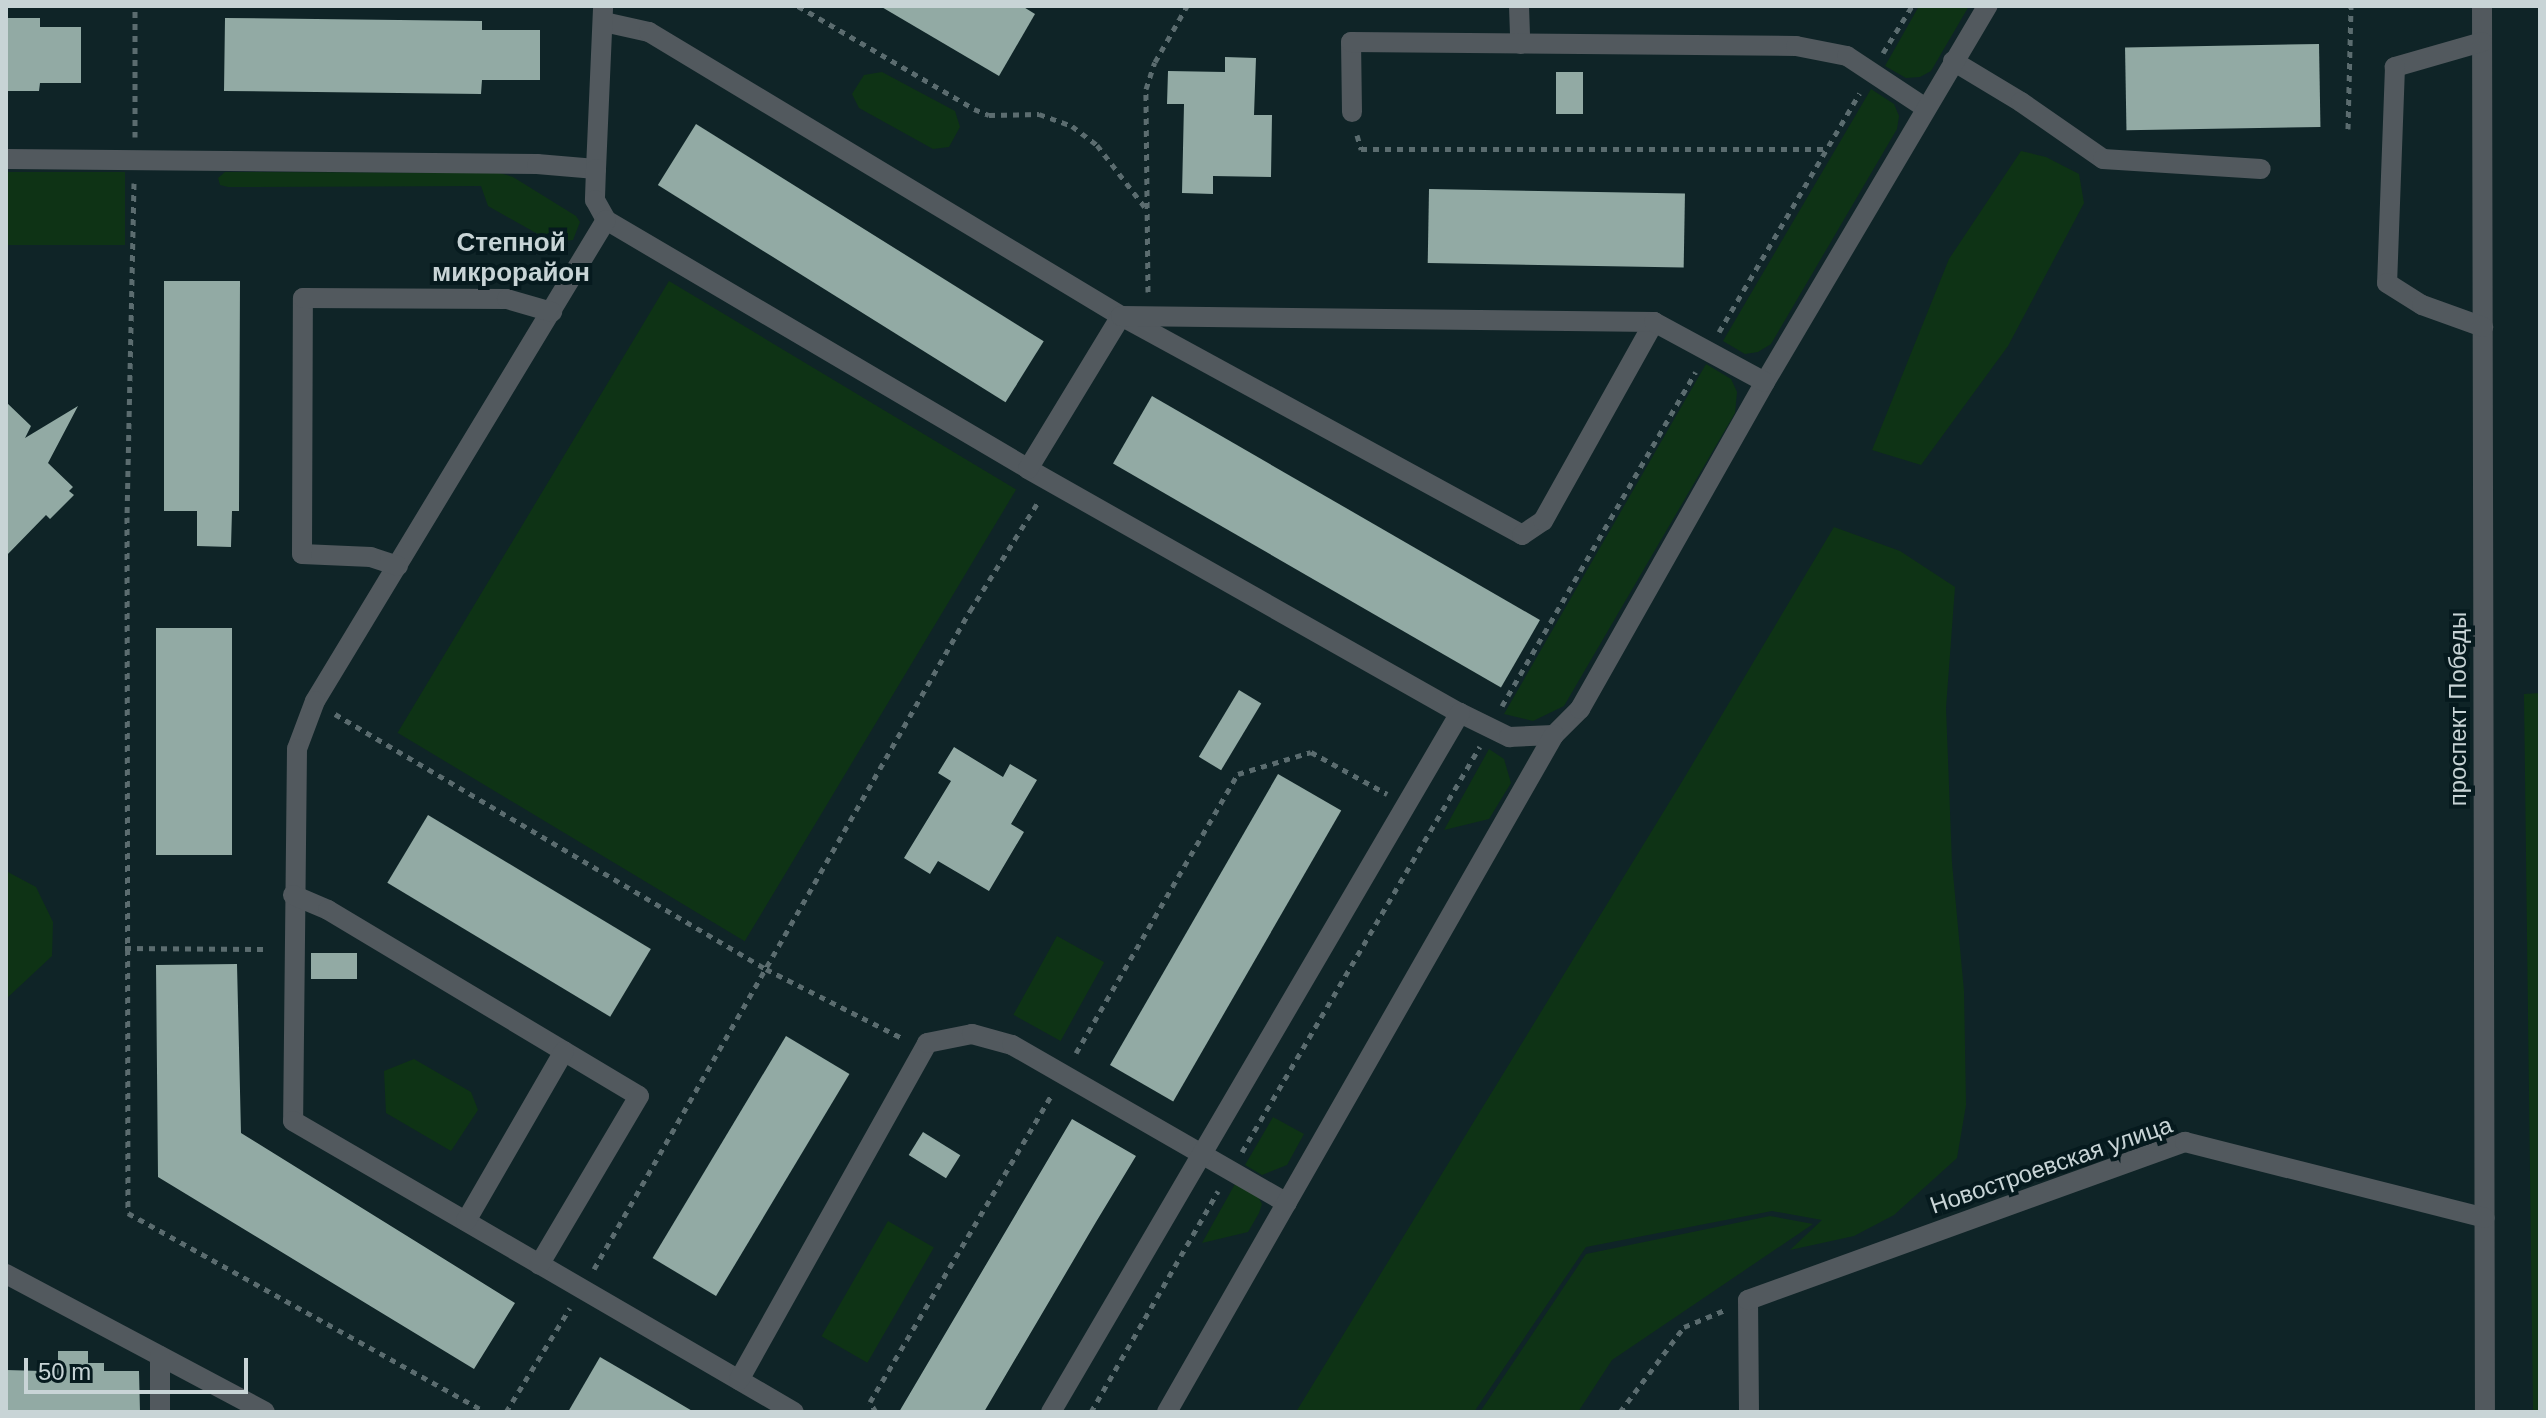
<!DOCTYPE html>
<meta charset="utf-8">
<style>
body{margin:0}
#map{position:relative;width:2546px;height:1418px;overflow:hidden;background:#0f2427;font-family:Arial,sans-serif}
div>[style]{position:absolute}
.green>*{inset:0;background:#0e3315;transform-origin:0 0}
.building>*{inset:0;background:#92aaa4;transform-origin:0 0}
.path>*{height:5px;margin-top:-2.5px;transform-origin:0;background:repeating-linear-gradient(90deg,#5b6c6f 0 6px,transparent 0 12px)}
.minor>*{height:20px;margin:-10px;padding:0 10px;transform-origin:10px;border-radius:10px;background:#52595e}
span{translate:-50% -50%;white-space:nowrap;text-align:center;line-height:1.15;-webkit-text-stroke:8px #061a1e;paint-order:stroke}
.street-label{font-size:24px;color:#c8d4d6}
.neighbourhood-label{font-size:26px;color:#c8d4d6;font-weight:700}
.frame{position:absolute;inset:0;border:8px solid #c8d4d6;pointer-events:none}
.scale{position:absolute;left:24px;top:1358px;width:224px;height:36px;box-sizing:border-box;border:4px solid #c8d4d6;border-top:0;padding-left:10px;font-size:24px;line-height:28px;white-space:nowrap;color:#c8d4d6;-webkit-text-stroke:6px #061a1e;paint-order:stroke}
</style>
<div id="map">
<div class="green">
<div style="clip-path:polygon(1919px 6px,1969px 6px,1931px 71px,1920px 77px,1906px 78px,1885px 66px)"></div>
<div style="clip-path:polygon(882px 72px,955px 111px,960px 127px,949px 147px,933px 149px,859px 108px,852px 94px,864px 75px)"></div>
<div style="clip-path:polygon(1871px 89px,1894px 104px,1899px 116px,1897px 129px,1771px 344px,1758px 352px,1745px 354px,1723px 341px)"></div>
<div style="clip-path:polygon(2021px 151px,2046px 157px,2079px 174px,2084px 203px,2008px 346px,1921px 465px,1872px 450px,1949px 259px)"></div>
<div style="left:6px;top:172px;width:119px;height:73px"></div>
<div style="clip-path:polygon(225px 172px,500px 173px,513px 177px,576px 216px,580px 222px,573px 240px,552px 242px,488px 206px,481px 186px,228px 187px,220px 185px,218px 178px)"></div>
<div style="left:669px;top:281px;width:405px;height:527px;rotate:31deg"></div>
<div style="clip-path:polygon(1706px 364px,1731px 379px,1737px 392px,1735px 413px,1564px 706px,1533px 721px,1504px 714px)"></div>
<div style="clip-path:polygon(1834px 527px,1900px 551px,1955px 587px,1946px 708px,1952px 863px,1964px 991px,1966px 1105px,1957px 1158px,1894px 1215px,1854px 1236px,1790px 1250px,1822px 1220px,1772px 1211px,1586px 1247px,1474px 1412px,1296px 1412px,1683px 780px)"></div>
<div style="clip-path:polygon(2540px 693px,2540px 1412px,2533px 1412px,2524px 694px)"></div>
<div style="clip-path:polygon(1489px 749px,1504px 759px,1511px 783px,1489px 819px,1444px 830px)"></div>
<div style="clip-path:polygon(6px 871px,36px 887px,53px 922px,52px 956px,6px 999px)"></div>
<div style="left:1057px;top:936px;width:54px;height:90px;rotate:29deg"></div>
<div style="clip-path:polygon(414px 1059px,471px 1092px,478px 1110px,451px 1151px,386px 1113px,384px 1071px)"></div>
<div style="clip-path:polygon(1273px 1117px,1304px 1134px,1287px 1165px,1262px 1175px,1245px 1165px)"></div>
<div style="clip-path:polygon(1235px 1184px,1257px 1195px,1262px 1204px,1259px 1213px,1248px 1232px,1202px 1243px)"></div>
<div style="clip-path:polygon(1770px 1216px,1813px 1224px,1612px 1360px,1578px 1412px,1480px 1412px,1586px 1254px)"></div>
<div style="left:888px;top:1221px;width:53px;height:133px;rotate:30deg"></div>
</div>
<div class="building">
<div style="clip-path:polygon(880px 6px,1022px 6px,1035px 14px,999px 76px)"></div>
<div style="clip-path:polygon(6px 18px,40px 18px,40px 27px,81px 27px,81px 83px,40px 83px,39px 91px,6px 91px)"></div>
<div style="clip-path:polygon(225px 18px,482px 21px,482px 30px,540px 30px,540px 80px,482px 80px,481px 94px,224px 91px)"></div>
<div style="left:2319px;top:44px;width:83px;height:194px;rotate:89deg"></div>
<div style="clip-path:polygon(1225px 57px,1256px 58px,1254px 115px,1272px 115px,1271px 177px,1213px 176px,1213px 194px,1182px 193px,1184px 104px,1167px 104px,1168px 71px,1225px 72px)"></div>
<div style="left:1583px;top:72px;width:42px;height:27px;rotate:90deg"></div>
<div style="left:696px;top:124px;width:410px;height:72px;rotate:32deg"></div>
<div style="left:1429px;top:189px;width:256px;height:74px;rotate:1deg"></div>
<div style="clip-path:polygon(164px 281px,240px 281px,239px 511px,232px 511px,231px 547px,197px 546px,197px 511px,164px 511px)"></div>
<div style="left:1152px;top:396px;width:448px;height:78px;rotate:30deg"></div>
<div style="clip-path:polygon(6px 402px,31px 426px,25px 438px,78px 406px,48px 463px,73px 487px,69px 491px,74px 495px,50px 519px,46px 515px,6px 556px)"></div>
<div style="left:232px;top:628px;width:227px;height:76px;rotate:90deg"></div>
<div style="left:1239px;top:690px;width:26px;height:78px;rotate:31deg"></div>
<div style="clip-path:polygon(954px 747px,1003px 777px,1010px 764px,1037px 780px,1011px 824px,1024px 832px,989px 891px,938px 861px,930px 874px,904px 858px,951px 781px,938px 773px)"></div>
<div style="left:1278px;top:774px;width:73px;height:336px;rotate:30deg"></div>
<div style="left:428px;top:815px;width:260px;height:79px;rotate:31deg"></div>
<div style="left:311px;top:953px;width:46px;height:26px"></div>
<div style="clip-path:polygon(237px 964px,241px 1133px,515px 1303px,474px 1369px,158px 1177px,156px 965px)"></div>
<div style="left:786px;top:1036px;width:74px;height:259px;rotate:31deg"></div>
<div style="clip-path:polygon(1072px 1119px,1136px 1156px,1096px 1222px,984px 1412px,899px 1412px)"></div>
<div style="left:923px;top:1132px;width:44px;height:27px;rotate:32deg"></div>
<div style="clip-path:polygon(58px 1351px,88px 1351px,88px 1363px,104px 1363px,104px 1371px,139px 1371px,140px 1412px,6px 1412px,6px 1370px,42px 1371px,41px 1363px,58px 1363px)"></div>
<div style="clip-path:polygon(600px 1357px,655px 1389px,694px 1412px,568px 1412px)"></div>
</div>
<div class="path">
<div style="left:798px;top:6px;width:204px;rotate:30.3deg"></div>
<div style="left:974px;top:109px;width:16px;rotate:22deg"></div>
<div style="left:989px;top:115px;width:50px;rotate:-1.1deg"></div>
<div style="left:1039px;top:114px;width:35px;rotate:20deg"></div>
<div style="left:1072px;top:126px;width:31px;rotate:37deg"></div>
<div style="left:1097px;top:145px;width:82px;rotate:52.4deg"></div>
<div style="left:1883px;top:53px;width:55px;rotate:-58.3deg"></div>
<div style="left:2348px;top:129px;width:123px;rotate:-88.6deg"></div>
<div style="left:1357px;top:135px;width:15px;rotate:74deg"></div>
<div style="left:1361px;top:149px;width:464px"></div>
<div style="left:135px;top:137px;width:131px;rotate:-90deg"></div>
<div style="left:134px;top:183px;width:334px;rotate:91.2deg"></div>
<div style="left:127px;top:517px;width:696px;rotate:89.92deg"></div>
<div style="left:128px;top:1213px;width:409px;rotate:29.1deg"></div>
<div style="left:1148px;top:292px;width:203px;rotate:-90.6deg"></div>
<div style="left:1146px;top:89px;width:28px;rotate:-72deg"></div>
<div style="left:1155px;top:62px;width:64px;rotate:-60.3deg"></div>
<div style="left:1719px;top:332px;width:277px;rotate:-59.5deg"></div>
<div style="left:1502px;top:706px;width:386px;rotate:-59.9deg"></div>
<div style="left:335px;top:714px;width:501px;rotate:30.61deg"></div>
<div style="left:766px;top:969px;width:153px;rotate:26.9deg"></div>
<div style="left:125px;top:948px;width:142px;rotate:0.4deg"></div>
<div style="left:1076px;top:1053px;width:323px;rotate:-59.9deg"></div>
<div style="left:1238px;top:774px;width:76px;rotate:-16.8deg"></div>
<div style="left:1311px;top:752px;width:87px;rotate:28.9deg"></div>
<div style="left:1242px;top:1152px;width:470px;rotate:-59.6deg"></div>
<div style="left:594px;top:1269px;width:758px;rotate:-60.26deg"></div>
<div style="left:970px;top:611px;width:128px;rotate:-58deg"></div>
<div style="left:506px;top:1412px;width:122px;rotate:-58.4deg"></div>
<div style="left:876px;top:1412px;width:12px;rotate:-121deg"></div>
<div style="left:870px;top:1402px;width:359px;rotate:-59.4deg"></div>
<div style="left:1091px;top:1412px;width:255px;rotate:-60.1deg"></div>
<div style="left:1620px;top:1412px;width:106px;rotate:-53deg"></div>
<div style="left:1684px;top:1327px;width:44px;rotate:-22.5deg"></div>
</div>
<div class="minor">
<div style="left:1519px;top:6px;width:38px;rotate:88deg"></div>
<div style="left:2482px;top:6px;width:1406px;rotate:89.88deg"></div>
<div style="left:604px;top:22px;width:46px;rotate:12.5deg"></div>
<div style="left:649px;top:32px;width:551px;rotate:31.04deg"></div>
<div style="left:1121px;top:316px;width:457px;rotate:28.6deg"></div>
<div style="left:1522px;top:535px;width:25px;rotate:-34deg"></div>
<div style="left:1543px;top:521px;width:228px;rotate:-60.8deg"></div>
<div style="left:2482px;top:42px;width:91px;rotate:164deg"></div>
<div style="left:2395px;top:67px;width:216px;rotate:92.1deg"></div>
<div style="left:2387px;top:283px;width:41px;rotate:32.2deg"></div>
<div style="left:2422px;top:305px;width:65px;rotate:19.8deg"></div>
<div style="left:1953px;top:61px;width:79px;rotate:31.1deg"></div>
<div style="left:2021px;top:102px;width:100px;rotate:34.8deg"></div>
<div style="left:2103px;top:159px;width:158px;rotate:3.6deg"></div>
<div style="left:1352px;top:112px;width:70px;rotate:-90.8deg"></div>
<div style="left:1351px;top:42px;width:445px;rotate:0.5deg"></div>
<div style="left:1796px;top:46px;width:52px;rotate:11.1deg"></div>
<div style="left:1847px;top:56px;width:92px;rotate:33.5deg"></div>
<div style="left:6px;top:159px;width:531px;rotate:0.54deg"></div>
<div style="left:537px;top:164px;width:59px;rotate:4.8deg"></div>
<div style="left:596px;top:169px;width:163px;rotate:-87.5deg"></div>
<div style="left:596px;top:169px;width:31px;rotate:92deg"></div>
<div style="left:595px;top:200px;width:23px;rotate:61deg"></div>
<div style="left:606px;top:220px;width:490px;rotate:30.5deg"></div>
<div style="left:1028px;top:469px;width:496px;rotate:29.5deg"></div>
<div style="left:1460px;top:713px;width:55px;rotate:26.1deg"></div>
<div style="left:1509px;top:737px;width:45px;rotate:-2.5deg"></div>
<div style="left:1554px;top:735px;width:37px;rotate:-45deg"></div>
<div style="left:1580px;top:709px;width:376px;rotate:-60.5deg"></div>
<div style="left:1765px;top:382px;width:437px;rotate:-59.4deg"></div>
<div style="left:606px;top:220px;width:562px;rotate:121.17deg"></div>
<div style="left:315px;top:701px;width:51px;rotate:110.6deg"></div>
<div style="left:297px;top:749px;width:372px;rotate:90.6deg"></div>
<div style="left:293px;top:1121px;width:579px;rotate:30.15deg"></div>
<div style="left:1028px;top:469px;width:179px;rotate:-58.7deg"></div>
<div style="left:1121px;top:316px;width:533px;rotate:0.64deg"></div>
<div style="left:1654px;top:322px;width:126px;rotate:28.4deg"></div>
<div style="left:398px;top:566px;width:28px;rotate:-162deg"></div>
<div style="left:371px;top:557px;width:69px;rotate:-177.5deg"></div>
<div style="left:302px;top:554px;width:256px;rotate:-89.8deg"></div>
<div style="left:303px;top:298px;width:204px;rotate:0.3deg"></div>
<div style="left:507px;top:299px;width:47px;rotate:16.1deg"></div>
<div style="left:293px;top:895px;width:38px;rotate:23deg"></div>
<div style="left:328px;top:910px;width:362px;rotate:30.9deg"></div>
<div style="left:639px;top:1096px;width:196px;rotate:120.6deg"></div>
<div style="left:466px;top:1221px;width:196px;rotate:-60deg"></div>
<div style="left:6px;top:1274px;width:293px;rotate:28deg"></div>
<div style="left:739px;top:1380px;width:386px;rotate:-60.8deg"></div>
<div style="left:927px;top:1043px;width:46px;rotate:-11.3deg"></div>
<div style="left:972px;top:1034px;width:41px;rotate:15.4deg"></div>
<div style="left:1012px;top:1045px;width:317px;rotate:29.9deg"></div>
<div style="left:160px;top:1412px;width:56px;rotate:-90deg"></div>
<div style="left:1051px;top:1412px;width:810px;rotate:-59.67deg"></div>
<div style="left:1167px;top:1412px;width:780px;rotate:-60.25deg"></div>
<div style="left:1749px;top:1412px;width:112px;rotate:-90.5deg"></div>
<div style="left:1748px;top:1300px;width:465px;rotate:-19.9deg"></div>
<div style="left:2185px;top:1142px;width:309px;rotate:14.2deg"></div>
</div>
<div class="street-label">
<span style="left:2458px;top:709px;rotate:-90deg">проспект Победы</span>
<span style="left:2051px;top:1165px;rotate:-19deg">Новостроевская улица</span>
</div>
<div class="neighbourhood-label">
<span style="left:511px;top:258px">Степной<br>микрорайон</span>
</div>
<div class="frame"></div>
<div class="scale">50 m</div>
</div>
